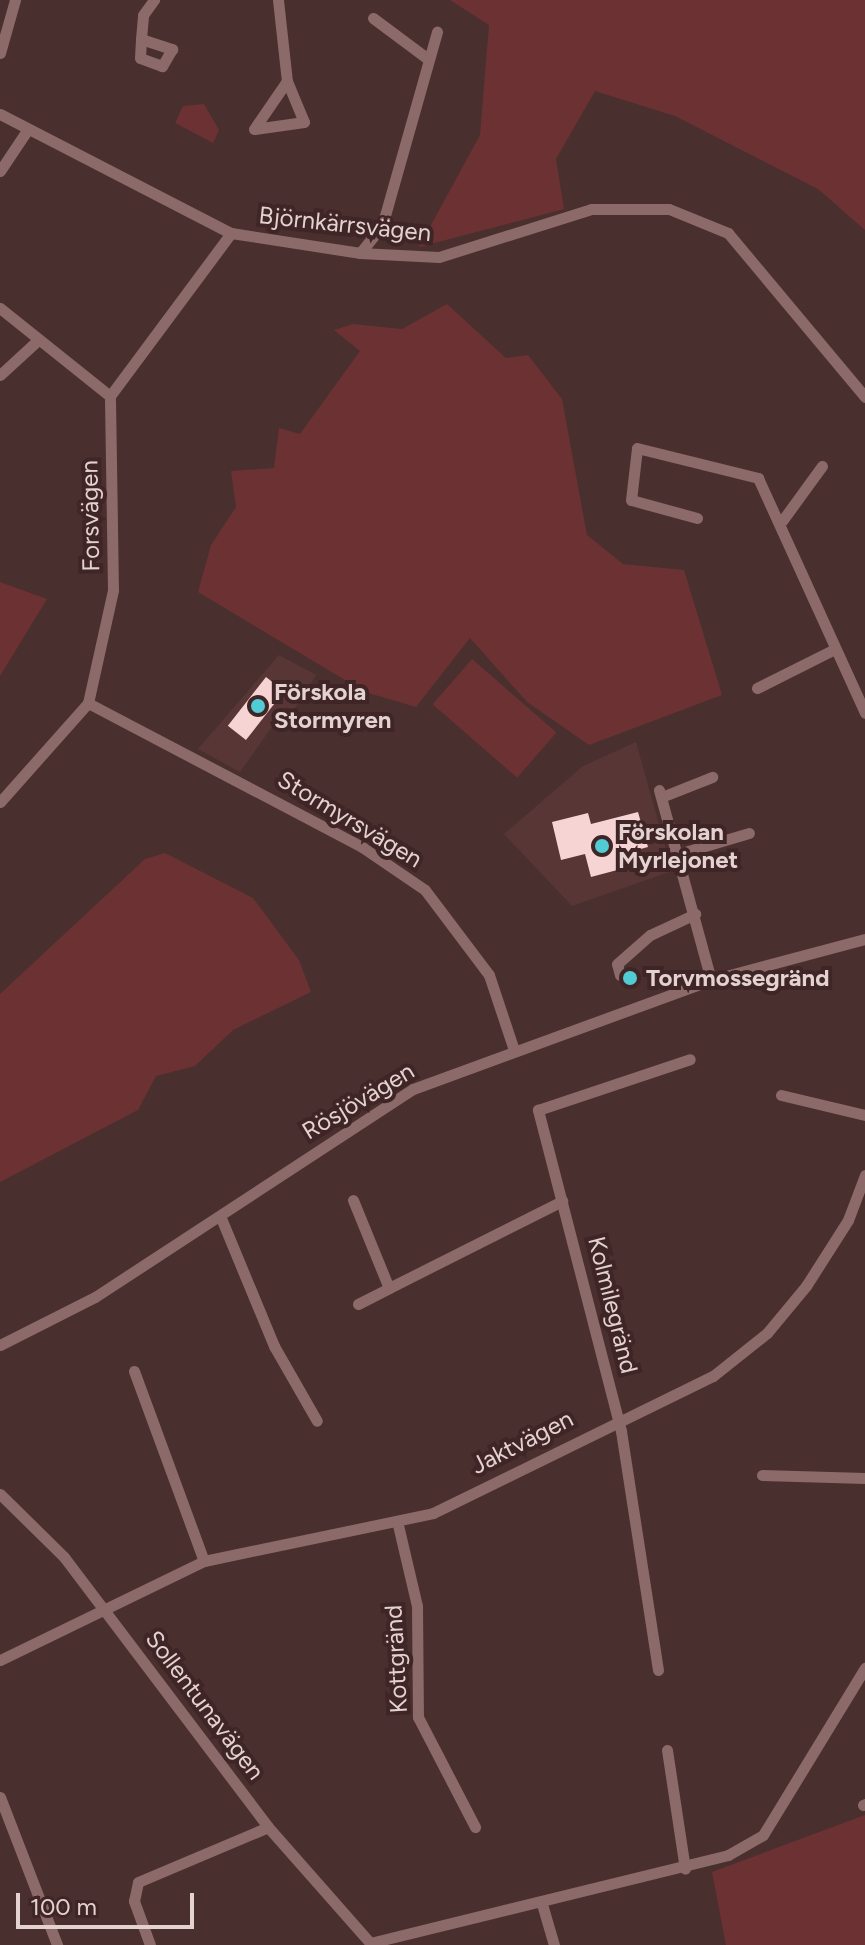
<!DOCTYPE html>
<meta charset="utf-8">
<style>
body{margin:0}
#map{position:relative;width:865px;height:1945px;overflow:hidden;background:#4a2f2f;font-family:Figtree,sans-serif}
div>[style]{position:absolute}
.built>*{inset:0;background:#583636}
.green>*{inset:0;background:#6c3132;transform-origin:0 0}
.building>*{inset:0;background:#f6d4d3;transform-origin:0 0}
.street>*{height:11px;margin:-5.5px;padding:0 5.5px;transform-origin:5.5px;border-radius:5.5px;background:#8c6a69}
.dots>*{width:22px;height:22px;translate:-50% -50%;box-sizing:border-box;border:4px solid #3f2525;border-radius:50%}
span{translate:-50% -50%;white-space:nowrap;text-align:center;line-height:1.15;-webkit-text-stroke:8px #3f2525;paint-order:stroke}
.street-label{font-size:24px;color:#e4d2d1}
.poi-label{font-size:24px;color:#e4d2d1;font-weight:700}
.left{translate:0 -50%;text-align:left}
.scale{position:absolute;left:16px;top:1893px;width:178px;height:36px;box-sizing:border-box;border:4px solid #e4d2d1;border-top:0;padding-left:10px;font-size:24px;line-height:28px;white-space:nowrap;color:#e4d2d1;-webkit-text-stroke:6px #3f2525;paint-order:stroke}
</style>
<div id="map">
<div class="built">
<div style="clip-path:polygon(279px 655px,316px 675px,293px 711px,286px 707px,240px 772px,198px 749px)"></div>
<div style="clip-path:polygon(636px 742px,672px 871px,572px 906px,504px 834px,583px 766px)"></div>
</div>
<div class="green">
<div style="clip-path:polygon(450px 0,865px 0,865px 230px,818px 189px,675px 116px,595px 91px,556px 159px,564px 209px,419px 247px,480px 135px,489px 25px)"></div>
<div style="clip-path:polygon(204px 104px,219px 130px,213px 143px,175px 123px,183px 106px)"></div>
<div style="clip-path:polygon(447px 304px,506px 358px,528px 355px,562px 399px,587px 535px,623px 564px,684px 570px,722px 695px,589px 745px,527px 702px,470px 638px,416px 707px,365px 692px,198px 592px,211px 545px,236px 507px,231px 471px,274px 468px,279px 428px,300px 434px,360px 351px,334px 330px,353px 324px,402px 329px)"></div>
<div style="clip-path:polygon(0 582px,47px 599px,0 676px)"></div>
<div style="left:472px;top:659px;width:112px;height:60px;rotate:41deg"></div>
<div style="clip-path:polygon(165px 853px,253px 898px,299px 960px,311px 992px,233px 1030px,195px 1066px,156px 1076px,138px 1110px,0 1182px,0 994px,145px 859px)"></div>
<div style="clip-path:polygon(865px 1815px,865px 1945px,726px 1945px,712px 1872px)"></div>
</div>
<div class="building">
<div style="left:266px;top:677px;width:23px;height:62px;rotate:38deg"></div>
<div style="clip-path:polygon(638px 812px,648px 847px,618px 855px,621px 869px,591px 877px,585px 854px,561px 860px,552px 822px,588px 813px,591px 824px)"></div>
</div>
<div class="street">
<div style="left:278px;top:0;width:81px;rotate:83.7deg"></div>
<div style="left:287px;top:81px;width:44px;rotate:67.5deg"></div>
<div style="left:304px;top:122px;width:50px;rotate:172deg"></div>
<div style="left:254px;top:129px;width:58px;rotate:-55.5deg"></div>
<div style="left:373px;top:18px;width:69px;rotate:36.7deg"></div>
<div style="left:141px;top:39px;width:33px;rotate:18deg"></div>
<div style="left:172px;top:49px;width:20px;rotate:120deg"></div>
<div style="left:162px;top:66px;width:23px;rotate:-160deg"></div>
<div style="left:140px;top:58px;width:19px;rotate:-87deg"></div>
<div style="left:141px;top:39px;width:24px;rotate:-85deg"></div>
<div style="left:143px;top:15px;width:19px;rotate:-54deg"></div>
<div style="left:0;top:53px;width:55px;rotate:-74.2deg"></div>
<div style="left:0;top:114px;width:260px;rotate:27.3deg"></div>
<div style="left:231px;top:233px;width:131px;rotate:8.8deg"></div>
<div style="left:360px;top:253px;width:79px;rotate:2.9deg"></div>
<div style="left:439px;top:257px;width:159px;rotate:-17.5deg"></div>
<div style="left:591px;top:209px;width:78px"></div>
<div style="left:669px;top:209px;width:64px;rotate:22.1deg"></div>
<div style="left:728px;top:233px;width:214px;rotate:50.1deg"></div>
<div style="left:0;top:171px;width:50px;rotate:-56.3deg"></div>
<div style="left:360px;top:253px;width:35px;rotate:-51deg"></div>
<div style="left:382px;top:226px;width:202px;rotate:-74.2deg"></div>
<div style="left:0;top:308px;width:141px;rotate:38.7deg"></div>
<div style="left:0;top:375px;width:50px;rotate:-42.6deg"></div>
<div style="left:697px;top:518px;width:68px;rotate:-164.7deg"></div>
<div style="left:631px;top:500px;width:52px;rotate:-83.4deg"></div>
<div style="left:637px;top:448px;width:125px;rotate:13.9deg"></div>
<div style="left:758px;top:478px;width:258px;rotate:65.5deg"></div>
<div style="left:782px;top:521px;width:68px;rotate:-54deg"></div>
<div style="left:757px;top:688px;width:85px;rotate:-26.6deg"></div>
<div style="left:88px;top:703px;width:310px;rotate:27.7deg"></div>
<div style="left:362px;top:847px;width:76px;rotate:34.3deg"></div>
<div style="left:425px;top:890px;width:106px;rotate:53deg"></div>
<div style="left:489px;top:975px;width:76px;rotate:71.6deg"></div>
<div style="left:659px;top:790px;width:197px;rotate:74.7deg"></div>
<div style="left:664px;top:796px;width:52px;rotate:-21.6deg"></div>
<div style="left:0;top:802px;width:132px;rotate:-48.4deg"></div>
<div style="left:88px;top:703px;width:116px;rotate:-77.5deg"></div>
<div style="left:113px;top:590px;width:194px;rotate:-90.9deg"></div>
<div style="left:110px;top:396px;width:203px;rotate:-53.4deg"></div>
<div style="left:678px;top:854px;width:74px;rotate:-16.5deg"></div>
<div style="left:620px;top:975px;width:11px;rotate:-105deg"></div>
<div style="left:617px;top:964px;width:44px;rotate:-41.3deg"></div>
<div style="left:650px;top:935px;width:50px;rotate:-25deg"></div>
<div style="left:781px;top:1095px;width:86px;rotate:13.4deg"></div>
<div style="left:353px;top:1200px;width:95px;rotate:67.8deg"></div>
<div style="left:389px;top:1288px;width:194px;rotate:-26.7deg"></div>
<div style="left:221px;top:1218px;width:139px;rotate:67.5deg"></div>
<div style="left:274px;top:1346px;width:86px;rotate:60.2deg"></div>
<div style="left:358px;top:1304px;width:35px;rotate:-27deg"></div>
<div style="left:0;top:1345px;width:106px;rotate:-26.8deg"></div>
<div style="left:95px;top:1297px;width:380px;rotate:-33.2deg"></div>
<div style="left:413px;top:1089px;width:317px;rotate:-20.1deg"></div>
<div style="left:711px;top:980px;width:159px;rotate:-14.9deg"></div>
<div style="left:134px;top:1371px;width:202px;rotate:69.8deg"></div>
<div style="left:762px;top:1475px;width:103px;rotate:1.7deg"></div>
<div style="left:0;top:1494px;width:90px;rotate:44.5deg"></div>
<div style="left:64px;top:1557px;width:338px;rotate:52.9deg"></div>
<div style="left:268px;top:1827px;width:157px;rotate:48.6deg"></div>
<div style="left:398px;top:1525px;width:83px;rotate:76.8deg"></div>
<div style="left:417px;top:1606px;width:111px;rotate:89.5deg"></div>
<div style="left:418px;top:1717px;width:124px;rotate:62.6deg"></div>
<div style="left:0;top:1660px;width:227px;rotate:-25.9deg"></div>
<div style="left:204px;top:1561px;width:234px;rotate:-11.8deg"></div>
<div style="left:433px;top:1513px;width:312px;rotate:-26.1deg"></div>
<div style="left:713px;top:1376px;width:69px;rotate:-38.5deg"></div>
<div style="left:767px;top:1333px;width:61px;rotate:-50.3deg"></div>
<div style="left:806px;top:1286px;width:78px;rotate:-57.5deg"></div>
<div style="left:848px;top:1220px;width:48px;rotate:-69.3deg"></div>
<div style="left:658px;top:1670px;width:242px;rotate:-98.8deg"></div>
<div style="left:621px;top:1431px;width:332px;rotate:-104.5deg"></div>
<div style="left:538px;top:1110px;width:160px;rotate:-18.5deg"></div>
<div style="left:667px;top:1750px;width:120px;rotate:81.4deg"></div>
<div style="left:0;top:1797px;width:159px;rotate:68.9deg"></div>
<div style="left:863px;top:1805px;width:2px;rotate:-27deg"></div>
<div style="left:542px;top:1904px;width:43px;rotate:73.7deg"></div>
<div style="left:370px;top:1943px;width:369px;rotate:-13.8deg"></div>
<div style="left:728px;top:1855px;width:40px;rotate:-29.7deg"></div>
<div style="left:763px;top:1835px;width:196px;rotate:-58.6deg"></div>
<div style="left:150px;top:1945px;width:47px;rotate:-110deg"></div>
<div style="left:134px;top:1901px;width:19px;rotate:-78deg"></div>
<div style="left:138px;top:1882px;width:141px;rotate:-22.9deg"></div>
</div>
<div class="dots">
<div style="left:258px;top:706px;background:#51ccd4"></div>
<div style="left:602px;top:846px;background:#51ccd4"></div>
<div style="left:630px;top:978px;background:#51ccd4"></div>
</div>
<div class="street-label">
<span style="left:345px;top:224px;rotate:6deg">Björnkärrsvägen</span>
<span style="left:90px;top:516px;rotate:-91deg">Forsvägen</span>
<span style="left:350px;top:819px;rotate:31deg">Stormyrsvägen</span>
<span style="left:358px;top:1101px;rotate:-31deg">Rösjövägen</span>
<span style="left:613px;top:1305px;rotate:76deg">Kolmilegränd</span>
<span style="left:522px;top:1442px;rotate:-27deg">Jaktvägen</span>
<span style="left:396px;top:1659px;rotate:-93deg">Kottgränd</span>
<span style="left:205px;top:1705px;rotate:53deg">Sollentunavägen</span>
</div>
<div class="poi-label">
<span class="left" style="left:274px;top:706px">Förskola<br>Stormyren</span>
<span class="left" style="left:618px;top:846px">Förskolan<br>Myrlejonet</span>
<span class="left" style="left:646px;top:978px">Torvmossegränd</span>
</div>
<div class="scale">100 m</div>
</div>
